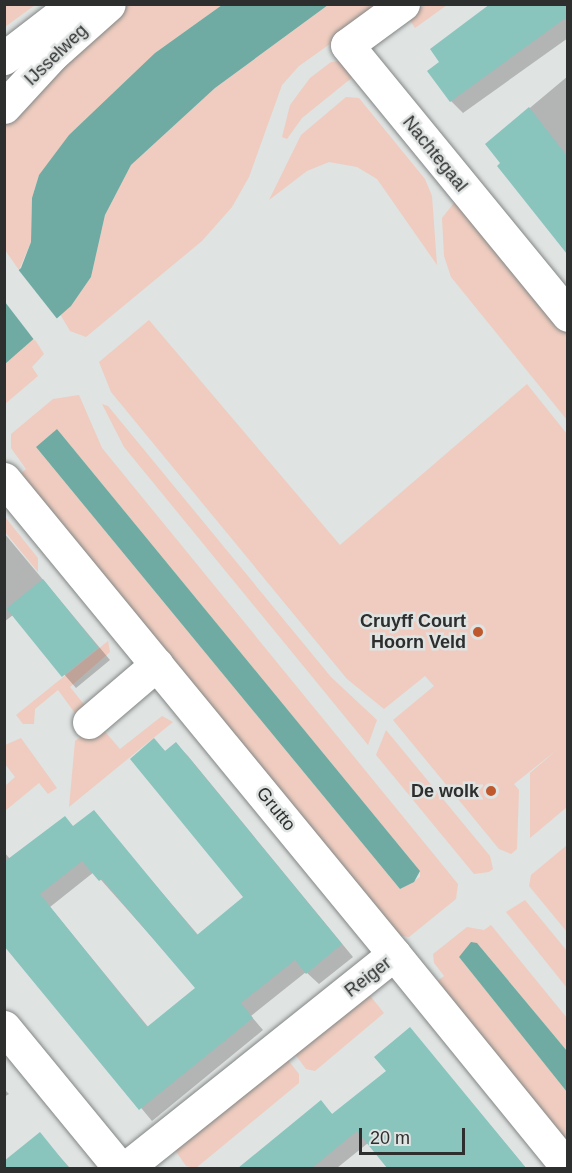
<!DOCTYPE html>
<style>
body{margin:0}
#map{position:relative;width:572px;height:1173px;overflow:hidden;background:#dfe3e2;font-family:Arial,sans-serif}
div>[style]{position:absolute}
.green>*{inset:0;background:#efccbf}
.water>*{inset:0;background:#6faba2}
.pier>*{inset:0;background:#dfe3e2}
.shadow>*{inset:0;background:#0003}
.building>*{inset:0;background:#89c5bc;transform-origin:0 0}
.roads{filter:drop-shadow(0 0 2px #828685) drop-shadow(0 0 2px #828685)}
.minor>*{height:33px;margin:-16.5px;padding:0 16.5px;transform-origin:16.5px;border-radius:16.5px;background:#fff}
.dots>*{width:16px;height:16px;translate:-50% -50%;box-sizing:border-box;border:3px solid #dfe3e2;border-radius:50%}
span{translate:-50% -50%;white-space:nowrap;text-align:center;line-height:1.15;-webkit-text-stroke:5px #dfe3e2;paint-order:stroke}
.street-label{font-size:18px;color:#2d2e2e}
.poi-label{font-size:18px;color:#2d2e2e;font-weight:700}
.right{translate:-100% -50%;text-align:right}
.frame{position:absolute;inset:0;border:6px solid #2d2e2e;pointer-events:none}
.scale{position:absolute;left:359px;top:1128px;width:106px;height:27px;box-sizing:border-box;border:3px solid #2d2e2e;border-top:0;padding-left:8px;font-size:18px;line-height:21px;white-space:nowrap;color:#2d2e2e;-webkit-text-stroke:4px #dfe3e2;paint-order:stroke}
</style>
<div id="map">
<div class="green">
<div style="clip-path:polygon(5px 4px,35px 4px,35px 5px,5px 27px)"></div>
<div style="clip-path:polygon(124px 5px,222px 5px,155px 53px,39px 175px,32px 198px,31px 242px,19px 270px,5px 250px,4px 121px)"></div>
<div style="clip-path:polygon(328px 5px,385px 5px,299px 66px,282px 85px,249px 177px,232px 207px,202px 241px,86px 337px,70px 331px,60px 314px,71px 306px,91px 277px,105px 215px,131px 165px,215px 88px)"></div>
<div style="clip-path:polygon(425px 5px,447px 5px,415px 28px,408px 17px)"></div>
<div style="clip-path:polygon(340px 61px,354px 76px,302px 118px,287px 139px,282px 137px,290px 105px,310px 78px,331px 62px)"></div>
<div style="clip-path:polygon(346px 97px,359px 98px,425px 179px,432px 196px,437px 265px,377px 179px,357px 167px,329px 162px,307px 171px,269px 200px,301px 135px)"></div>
<div style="clip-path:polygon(457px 199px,567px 334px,567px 420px,451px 277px,444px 256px,442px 218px)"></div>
<div style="clip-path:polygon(149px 320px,340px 545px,527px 384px,567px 434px,567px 807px,530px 838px,530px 773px,558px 749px,514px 784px,519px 790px,517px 849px,511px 854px,499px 849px,393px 720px,434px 686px,425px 676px,384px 709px,347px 679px,111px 392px,99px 362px)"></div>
<div style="clip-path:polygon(34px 338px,44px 354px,32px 367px,38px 376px,5px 404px,5px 364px)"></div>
<div style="clip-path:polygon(evenodd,79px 395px,102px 448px,458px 884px,456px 899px,409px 937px,395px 935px,19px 475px,26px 469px,11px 448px,11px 434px,53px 399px,79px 395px,57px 429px,420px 871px,420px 877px,400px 889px,36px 447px,57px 429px)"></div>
<div style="clip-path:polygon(102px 404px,108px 406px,331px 677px,377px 720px,368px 745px,124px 447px)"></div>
<div style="clip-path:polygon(5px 517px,38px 558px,38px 572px,5px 532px)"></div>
<div style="clip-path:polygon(108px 641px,110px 652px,70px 687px,87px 708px,80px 720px,58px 690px,35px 709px,34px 724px,23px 724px,16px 715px)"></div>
<div style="clip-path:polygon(162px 716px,173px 722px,69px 807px,75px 741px,94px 726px,101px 727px,120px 749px)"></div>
<div style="clip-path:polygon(386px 730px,490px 856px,493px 869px,489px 872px,474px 874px,376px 755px)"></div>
<div style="clip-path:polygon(21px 738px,57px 788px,48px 794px,39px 783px,5px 811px,5px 786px,15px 777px,5px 764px,5px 745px)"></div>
<div style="clip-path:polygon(567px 845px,567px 932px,529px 886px,531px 875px)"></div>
<div style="clip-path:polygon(525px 900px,567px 951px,567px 988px,506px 912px)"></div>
<div style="clip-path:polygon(491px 925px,567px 1018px,567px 1051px,478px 944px,459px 957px,567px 1092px,567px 1145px,435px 983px,444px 976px,434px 963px,433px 954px,467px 927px,484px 930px)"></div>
<div style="clip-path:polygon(368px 993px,384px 1013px,315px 1071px,306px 1069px,294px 1053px)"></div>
<div style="clip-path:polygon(287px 1059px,299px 1074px,299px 1083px,196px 1168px,186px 1166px,175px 1150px)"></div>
</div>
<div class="water">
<div style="clip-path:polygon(222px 5px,328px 5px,215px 88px,131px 165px,105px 215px,91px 277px,71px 306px,5px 364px,5px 282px,21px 268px,31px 242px,32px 198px,39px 175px,69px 135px,155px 53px)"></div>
<div style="clip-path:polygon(57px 429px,420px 871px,414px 882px,400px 889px,36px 447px)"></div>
<div style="clip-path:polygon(471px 942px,477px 943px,567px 1051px,567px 1092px,459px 957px)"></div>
</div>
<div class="pier">
<div style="clip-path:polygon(17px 268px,58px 320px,35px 341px,5px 302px,4px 278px)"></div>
</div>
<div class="shadow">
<div style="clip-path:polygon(493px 4px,568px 4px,568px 38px,463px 113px,451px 101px,441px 62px)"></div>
<div style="clip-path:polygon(568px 76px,568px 251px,499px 167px,503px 163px,487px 144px)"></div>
<div style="clip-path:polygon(4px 533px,110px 660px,76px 688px,13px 615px,4px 622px)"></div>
<div style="clip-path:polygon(evenodd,154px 740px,166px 752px,176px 744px,188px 756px,353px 957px,319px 984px,306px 972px,251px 1016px,263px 1030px,152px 1121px,4px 943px,4px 852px,10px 859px,74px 827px,93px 812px,199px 936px,245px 897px,154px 740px,94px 872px,197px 988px,149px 1028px,50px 907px,94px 872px)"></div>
<div style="clip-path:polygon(410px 1029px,526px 1168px,389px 1168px,368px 1143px,337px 1168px,240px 1168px,320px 1102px,333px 1115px,388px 1072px)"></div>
<div style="clip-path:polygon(4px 1089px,9px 1094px,4px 1097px)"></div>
<div style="clip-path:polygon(39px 1134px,70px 1168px,4px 1168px,4px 1163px)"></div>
</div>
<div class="building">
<div style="clip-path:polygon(490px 4px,567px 4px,567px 17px,450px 102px,427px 71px,439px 62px,430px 49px)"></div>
<div style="clip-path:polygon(529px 107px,567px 156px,567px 254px,497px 166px,500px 163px,485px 144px)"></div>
<div style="left:43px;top:579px;width:88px;height:47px;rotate:51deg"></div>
<div style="clip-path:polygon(evenodd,154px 738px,165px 751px,176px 742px,342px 944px,306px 974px,295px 960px,241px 1003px,253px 1018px,139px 1110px,4px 946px,4px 862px,65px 816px,73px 826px,94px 810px,197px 935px,243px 897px,130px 759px,154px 738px,82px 861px,99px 881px,102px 879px,195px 988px,147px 1027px,40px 894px,82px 861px)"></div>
<div style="clip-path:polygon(410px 1027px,526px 1168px,387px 1168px,357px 1131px,312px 1168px,238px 1168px,321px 1100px,332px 1114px,386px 1071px,374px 1057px)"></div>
<div style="clip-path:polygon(40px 1132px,69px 1168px,4px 1168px,4px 1161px)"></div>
</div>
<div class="roads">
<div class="minor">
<div style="left:403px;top:4px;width:69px;rotate:143.8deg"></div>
<div style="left:347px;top:45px;width:349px;rotate:50.7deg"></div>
<div style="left:4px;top:58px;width:88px;rotate:-37.6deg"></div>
<div style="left:4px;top:107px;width:71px;rotate:-47.3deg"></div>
<div style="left:52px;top:55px;width:76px;rotate:-41.8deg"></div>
<div style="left:4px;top:479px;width:615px;rotate:50.61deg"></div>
<div style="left:89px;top:722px;width:89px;rotate:-40.5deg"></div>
<div style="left:4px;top:1027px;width:183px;rotate:50.6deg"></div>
<div style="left:126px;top:1168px;width:343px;rotate:-38.6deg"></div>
<div style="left:394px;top:954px;width:276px;rotate:50.9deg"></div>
</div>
</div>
<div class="dots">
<div style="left:478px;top:632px;background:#bf582d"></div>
<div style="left:491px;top:791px;background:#bf582d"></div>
</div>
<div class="street-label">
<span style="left:56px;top:55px;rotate:-44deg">IJsselweg</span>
<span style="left:435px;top:154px;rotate:51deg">Nachtegaal</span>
<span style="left:276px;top:809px;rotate:51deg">Grutto</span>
<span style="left:368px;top:977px;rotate:-38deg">Reiger</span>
</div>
<div class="poi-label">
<span class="right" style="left:466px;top:632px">Cruyff Court<br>Hoorn Veld</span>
<span class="right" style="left:479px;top:791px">De wolk</span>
</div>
<div class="frame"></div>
<div class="scale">20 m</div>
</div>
